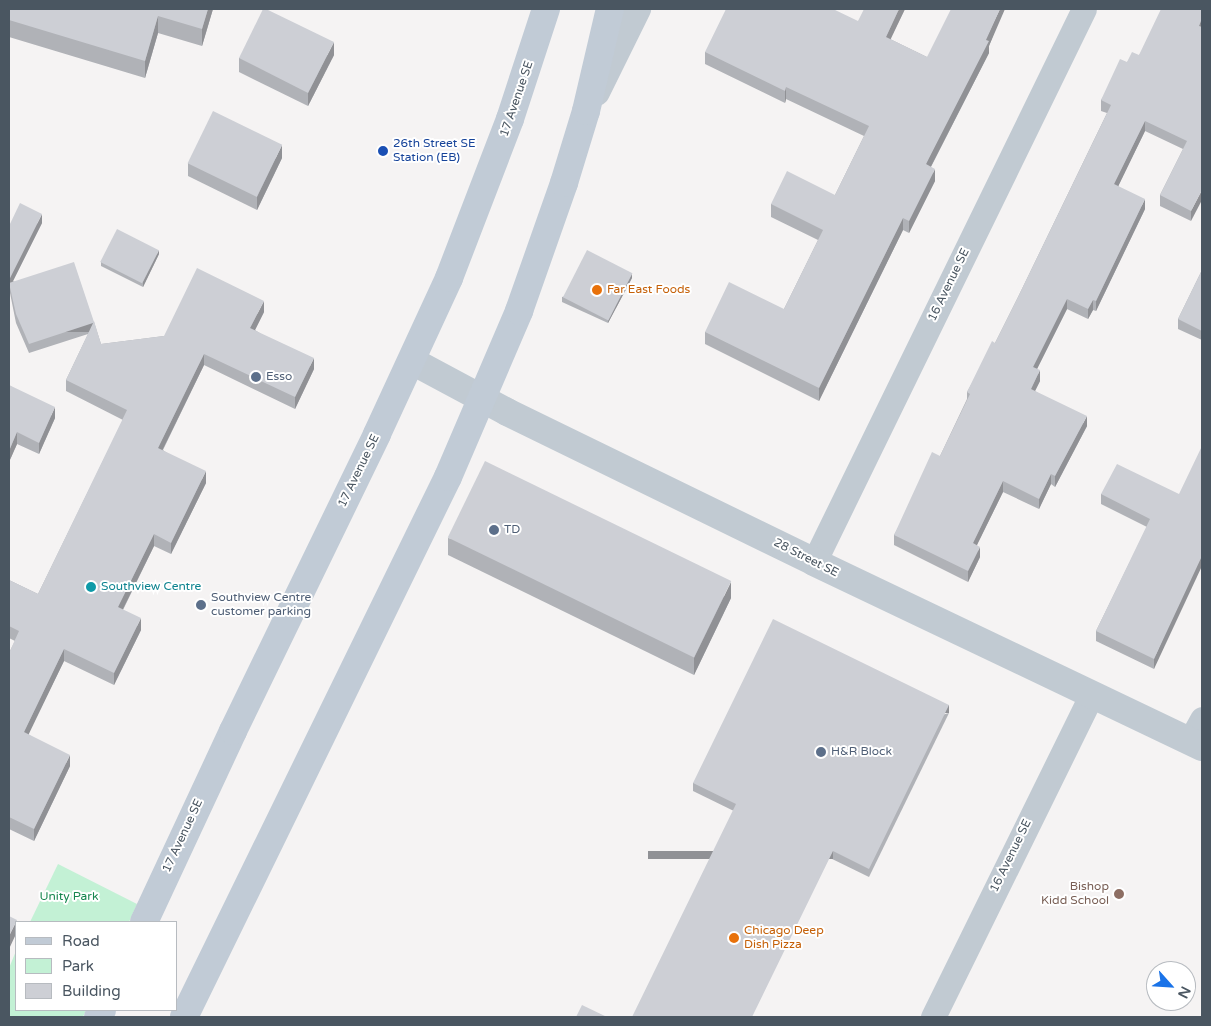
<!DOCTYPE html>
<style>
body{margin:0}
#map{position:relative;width:1211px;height:1026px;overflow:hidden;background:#f5f3f3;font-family:"Varela Round",sans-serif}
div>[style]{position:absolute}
.green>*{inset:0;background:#c3f1d5}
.minor>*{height:25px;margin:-12.5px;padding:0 12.5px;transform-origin:12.5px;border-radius:12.5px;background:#c1cad2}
.tertiary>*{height:28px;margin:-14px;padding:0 14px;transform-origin:14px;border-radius:14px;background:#c1cad2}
.secondary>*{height:28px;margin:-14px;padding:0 14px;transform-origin:14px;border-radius:14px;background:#c1cbd6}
.wall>*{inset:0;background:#b0b2b7}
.shaded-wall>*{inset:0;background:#909195;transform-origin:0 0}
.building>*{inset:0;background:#cdcfd5;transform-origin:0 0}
.dots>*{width:14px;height:14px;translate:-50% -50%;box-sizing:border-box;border:2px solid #fff;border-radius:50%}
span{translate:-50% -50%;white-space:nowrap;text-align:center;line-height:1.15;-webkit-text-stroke:4px #fff;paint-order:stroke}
.street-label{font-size:12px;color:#4a5661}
.transit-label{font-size:12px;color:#164399}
.left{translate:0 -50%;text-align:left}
.food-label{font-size:12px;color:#c56008}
.service-label{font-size:12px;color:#4e5e75}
.culture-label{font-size:12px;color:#0d838f}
.education-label{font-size:12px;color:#785e54}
.right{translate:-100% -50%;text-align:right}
.park-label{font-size:12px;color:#17864f}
.frame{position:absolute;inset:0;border:10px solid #4a5661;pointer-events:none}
.legend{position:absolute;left:15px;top:921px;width:162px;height:90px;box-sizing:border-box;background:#fff;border:1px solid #b7bbc0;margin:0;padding:6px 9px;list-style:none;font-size:15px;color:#4a5661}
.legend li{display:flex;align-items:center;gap:10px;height:25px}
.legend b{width:25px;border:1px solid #b7bbc0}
.north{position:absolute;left:1146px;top:961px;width:50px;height:50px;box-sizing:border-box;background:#fff;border:1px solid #b7bbc0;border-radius:50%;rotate:116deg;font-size:14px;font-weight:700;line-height:20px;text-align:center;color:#4a5661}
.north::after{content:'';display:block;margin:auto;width:18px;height:22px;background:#1a73e8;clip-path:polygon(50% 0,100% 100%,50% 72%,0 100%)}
</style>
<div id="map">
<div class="green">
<div style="clip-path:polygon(58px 864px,137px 904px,129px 922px,30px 922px)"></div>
<div style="clip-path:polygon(16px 951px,16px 1010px,86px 1010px,83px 1017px,9px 1017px,9px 968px)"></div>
</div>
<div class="minor">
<div style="left:814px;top:562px;width:615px;rotate:-63.98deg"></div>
<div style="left:1190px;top:741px;width:25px;rotate:-61deg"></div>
<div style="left:933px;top:1017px;width:358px;rotate:-63.8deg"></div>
</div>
<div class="tertiary">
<div style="left:596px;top:92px;width:93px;rotate:-63.7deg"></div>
<div style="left:412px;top:361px;width:108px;rotate:28.2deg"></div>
<div style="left:507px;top:412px;width:342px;rotate:26deg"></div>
<div style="left:814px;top:562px;width:430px;rotate:25.5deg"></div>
</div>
<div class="secondary">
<div style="left:144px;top:922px;width:211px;rotate:-65deg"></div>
<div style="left:233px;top:731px;width:330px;rotate:-64.1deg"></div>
<div style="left:377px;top:434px;width:172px;rotate:-65.2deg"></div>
<div style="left:449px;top:278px;width:170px;rotate:-69deg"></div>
<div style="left:510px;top:119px;width:116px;rotate:-71.9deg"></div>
<div style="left:98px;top:1017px;width:8px;rotate:-60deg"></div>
<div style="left:184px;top:1017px;width:601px;rotate:-63.95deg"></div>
<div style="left:448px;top:477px;width:181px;rotate:-66.8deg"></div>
<div style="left:519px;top:311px;width:136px;rotate:-70.6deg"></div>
<div style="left:564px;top:183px;width:75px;rotate:-73deg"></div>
<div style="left:586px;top:111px;width:105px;rotate:-76.8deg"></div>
</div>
<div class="wall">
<div style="clip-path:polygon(9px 9px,213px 9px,202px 46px,158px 33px,145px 78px,9px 37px)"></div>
<div style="clip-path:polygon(905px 9px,890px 39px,927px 57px,994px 33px,989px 46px,989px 53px,931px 167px,935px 181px,909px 233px,903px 230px,819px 401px,705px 344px,705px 332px,784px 309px,818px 240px,771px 217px,771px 204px,835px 195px,864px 136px,786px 99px,785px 103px,705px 64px,705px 52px,858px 21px)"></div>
<div style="clip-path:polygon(1202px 9px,1191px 221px,1160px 206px,1160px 195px,1183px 149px,1145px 131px,1118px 186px,1145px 209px,1096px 311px,1093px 310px,1088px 319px,1067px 309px,1037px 369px,1040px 381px,1035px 391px,1087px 426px,1055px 487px,1051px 484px,1039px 509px,1003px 492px,977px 545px,980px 557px,968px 582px,894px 545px,894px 535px,940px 456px,967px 399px,967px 392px,995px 343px,1018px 297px,1107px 113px,1101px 111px,1101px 100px,1127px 62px,1139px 55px)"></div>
<div style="clip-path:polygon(334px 55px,308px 106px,239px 72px,239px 58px)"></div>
<div style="clip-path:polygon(282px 158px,257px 210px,188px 176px,188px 163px)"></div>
<div style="clip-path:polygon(42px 223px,13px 281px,94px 322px,101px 344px,164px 336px,264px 312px,255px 330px,314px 369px,295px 409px,204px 365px,163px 450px,206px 483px,171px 554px,154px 546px,123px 610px,141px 630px,114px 685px,64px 661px,28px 734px,70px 766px,34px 841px,9px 829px,9px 653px,15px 641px,9px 638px,9px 580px,38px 594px,123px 420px,66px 391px,66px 380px,88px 334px,29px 353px,16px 323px,9px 288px,9px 226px)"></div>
<div style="clip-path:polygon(159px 254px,143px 287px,101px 266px,101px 262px)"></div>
<div style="clip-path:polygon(1202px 270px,1202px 340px,1178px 329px,1178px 319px)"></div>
<div style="clip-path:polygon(632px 278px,608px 323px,562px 302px,562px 297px)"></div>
<div style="clip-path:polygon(9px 385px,55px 418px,39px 454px,17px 444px,9px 462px)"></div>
<div style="clip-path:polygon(1101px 494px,1179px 494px,1154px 669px,1096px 641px,1096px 631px,1147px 527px,1101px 504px)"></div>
<div style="clip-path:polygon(448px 538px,731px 598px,694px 675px,448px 555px)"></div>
<div style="clip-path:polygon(949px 713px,869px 877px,693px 791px,693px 783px)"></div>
</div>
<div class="shaded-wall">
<div style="clip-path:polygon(208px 9px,213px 9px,202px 46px,202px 29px)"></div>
<div style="clip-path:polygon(899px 9px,905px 9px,886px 49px,886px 37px)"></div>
<div style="clip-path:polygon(1000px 9px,1005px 9px,989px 46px,989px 53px,926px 176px,926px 164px)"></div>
<div style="clip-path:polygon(158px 16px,158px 33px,145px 78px,145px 61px)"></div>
<div style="clip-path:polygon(1202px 18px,1202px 28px,1199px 26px)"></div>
<div style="clip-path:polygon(334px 42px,334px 55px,308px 106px,308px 93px)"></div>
<div style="clip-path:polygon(786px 87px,786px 99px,785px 103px,785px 91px)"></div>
<div style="clip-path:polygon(1145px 121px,1145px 131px,1114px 195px,1114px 184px)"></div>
<div style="clip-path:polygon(282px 145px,282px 158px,257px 210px,257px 197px)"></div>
<div style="clip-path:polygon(935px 169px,935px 181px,909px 233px,909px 221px)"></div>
<div style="clip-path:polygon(1202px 190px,1202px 200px,1191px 221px,1191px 211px)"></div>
<div style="clip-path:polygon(1145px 199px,1145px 209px,1096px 311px,1096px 301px)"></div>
<div style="clip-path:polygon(42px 214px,42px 223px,10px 287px,9px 280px)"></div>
<div style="clip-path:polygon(903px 218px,903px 230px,819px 401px,819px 388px)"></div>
<div style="clip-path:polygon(159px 250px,159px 254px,143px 287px,143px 282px)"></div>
<div style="clip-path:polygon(632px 273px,632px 278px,608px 323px,608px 319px)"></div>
<div style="clip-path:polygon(1067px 299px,1067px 309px,1033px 377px,1033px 367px)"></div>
<div style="clip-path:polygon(1093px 300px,1093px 310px,1088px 319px,1088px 309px)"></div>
<div style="clip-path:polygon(264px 301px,264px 312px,250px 340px,250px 328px)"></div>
<div style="left:94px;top:323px;width:9px;height:68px;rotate:90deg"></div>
<div style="clip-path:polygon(204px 354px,204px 365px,158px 459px,158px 448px)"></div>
<div style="clip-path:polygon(314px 358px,314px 369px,295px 409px,295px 397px)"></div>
<div style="clip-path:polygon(1040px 370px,1040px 381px,1031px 399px,1031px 389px)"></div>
<div style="clip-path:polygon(55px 407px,55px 418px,39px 454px,39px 443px)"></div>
<div style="clip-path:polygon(1087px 416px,1087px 426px,1055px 487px,1055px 476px)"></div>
<div style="clip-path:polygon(17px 432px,17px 444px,9px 462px,9px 451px)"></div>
<div style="clip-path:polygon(206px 471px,206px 483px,171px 554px,171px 543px)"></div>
<div style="clip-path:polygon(1051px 474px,1051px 484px,1039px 509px,1039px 499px)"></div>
<div style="clip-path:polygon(1003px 481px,1003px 492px,973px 553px,973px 543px)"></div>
<div style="clip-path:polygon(154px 534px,154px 546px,118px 619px,118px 607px)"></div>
<div style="clip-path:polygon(980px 547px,980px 557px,968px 582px,968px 571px)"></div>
<div style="clip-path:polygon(1202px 547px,1202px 566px,1154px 669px,1154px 659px)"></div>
<div style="clip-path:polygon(731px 582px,731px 598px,694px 675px,694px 658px)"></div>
<div style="clip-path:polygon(141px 618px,141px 630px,114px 685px,114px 673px)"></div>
<div style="clip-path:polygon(64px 649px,64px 661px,24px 744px,24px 732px)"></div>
<div style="left:949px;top:705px;width:8px;height:182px;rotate:90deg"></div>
<div style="clip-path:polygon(70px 755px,70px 766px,34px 841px,34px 829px)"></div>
<div style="left:833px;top:851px;width:8px;height:185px;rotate:90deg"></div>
<div style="clip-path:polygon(17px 920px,16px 934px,9px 949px,9px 936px)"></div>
</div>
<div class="building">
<div style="clip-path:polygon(9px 9px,208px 9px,202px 29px,158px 16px,145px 61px,9px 20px)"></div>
<div style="clip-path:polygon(263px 9px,266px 9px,334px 42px,308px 93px,239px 58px)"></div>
<div style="clip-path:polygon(726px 9px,833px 9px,858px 21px,864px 9px,899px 9px,886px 37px,927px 57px,951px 9px,1000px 9px,986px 40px,989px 41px,926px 164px,935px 169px,909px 221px,903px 218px,819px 388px,705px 332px,729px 282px,784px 309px,823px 230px,771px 204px,787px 171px,835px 195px,869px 126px,786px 87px,785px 91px,705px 52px)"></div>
<div style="clip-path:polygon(1161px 9px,1202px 9px,1202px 18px,1199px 26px,1202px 27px,1202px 190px,1191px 211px,1160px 195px,1187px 141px,1145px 121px,1114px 184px,1145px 199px,1096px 301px,1093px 300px,1088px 309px,1067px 299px,1033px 367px,1040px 370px,1031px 389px,1087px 416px,1055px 476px,1051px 474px,1039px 499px,1003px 481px,973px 543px,980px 547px,968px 571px,894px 535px,932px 452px,940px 456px,970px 394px,967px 392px,992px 341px,995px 343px,1018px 297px,1111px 105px,1101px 100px,1120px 59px,1127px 62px,1132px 52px,1139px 55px)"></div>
<div style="left:213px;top:111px;width:77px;height:58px;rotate:26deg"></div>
<div style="clip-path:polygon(20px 203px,42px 214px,9px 280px,9px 226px)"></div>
<div style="left:117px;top:229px;width:47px;height:37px;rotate:27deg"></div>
<div style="left:587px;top:250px;width:51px;height:53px;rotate:27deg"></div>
<div style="clip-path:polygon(74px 262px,94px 322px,93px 323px,29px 344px,16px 314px,9px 283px)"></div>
<div style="clip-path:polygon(197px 268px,264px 301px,250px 328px,314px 358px,295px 397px,204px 354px,158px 448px,206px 471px,171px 543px,154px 534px,118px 607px,141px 618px,114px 673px,64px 649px,24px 732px,70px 755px,34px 829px,9px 817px,9px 653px,19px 631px,9px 626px,9px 580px,38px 594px,127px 410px,66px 380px,94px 321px,101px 344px,164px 336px)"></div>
<div style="clip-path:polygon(1202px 270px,1202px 331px,1178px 319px)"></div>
<div style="clip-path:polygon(9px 385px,55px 407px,39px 443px,17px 432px,9px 451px)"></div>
<div style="clip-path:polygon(1202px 446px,1202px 547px,1201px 551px,1202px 551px,1202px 556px,1154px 659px,1096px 631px,1150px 519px,1101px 494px,1117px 464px,1179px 494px)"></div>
<div style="left:485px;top:461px;width:274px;height:85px;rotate:26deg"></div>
<div style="clip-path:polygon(773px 619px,949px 705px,869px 869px,833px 851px,752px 1017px,632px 1017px,736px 804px,693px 783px)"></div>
<div style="clip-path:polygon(9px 916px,17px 920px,9px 936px)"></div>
<div style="clip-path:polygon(582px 1005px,607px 1017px,576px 1017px)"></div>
</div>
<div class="dots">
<div style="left:383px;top:151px;background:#1a4fb4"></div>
<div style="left:597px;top:290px;background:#e8710a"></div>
<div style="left:256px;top:377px;background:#5c6f8a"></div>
<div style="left:494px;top:530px;background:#5c6f8a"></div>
<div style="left:91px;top:587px;background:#0f9aa8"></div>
<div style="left:201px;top:605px;background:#5c6f8a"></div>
<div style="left:821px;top:752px;background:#5c6f8a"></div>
<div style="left:1119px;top:894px;background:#8d6e63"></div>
<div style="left:734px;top:938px;background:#e8710a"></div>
</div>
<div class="street-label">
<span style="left:517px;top:99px;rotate:-71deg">17 Avenue SE</span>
<span style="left:949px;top:285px;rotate:-64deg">16 Avenue SE</span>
<span style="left:359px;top:471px;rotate:-64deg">17 Avenue SE</span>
<span style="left:806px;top:558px;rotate:27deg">28 Street SE</span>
<span style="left:183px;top:836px;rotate:-65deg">17 Avenue SE</span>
<span style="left:1011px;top:856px;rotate:-64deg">16 Avenue SE</span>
</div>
<div class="transit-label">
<span class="left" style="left:393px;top:151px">26th Street SE<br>Station (EB)</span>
</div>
<div class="food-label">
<span class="left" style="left:607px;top:290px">Far East Foods</span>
<span class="left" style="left:744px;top:938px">Chicago Deep<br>Dish Pizza</span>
</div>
<div class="service-label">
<span class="left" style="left:266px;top:377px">Esso</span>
<span class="left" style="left:504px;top:530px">TD</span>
<span class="left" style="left:211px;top:605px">Southview Centre<br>customer parking</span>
<span class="left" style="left:831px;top:752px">H&amp;R Block</span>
</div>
<div class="culture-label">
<span class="left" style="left:101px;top:587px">Southview Centre</span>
</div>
<div class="education-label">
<span class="right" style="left:1109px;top:894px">Bishop<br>Kidd School</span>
</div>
<div class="park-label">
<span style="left:69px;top:897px">Unity Park</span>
</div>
<div class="frame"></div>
<ul class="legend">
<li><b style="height:6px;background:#c1cbd6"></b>Road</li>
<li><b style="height:14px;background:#c3f1d5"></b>Park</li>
<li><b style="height:14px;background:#cdcfd5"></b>Building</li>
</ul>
<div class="north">N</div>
</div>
